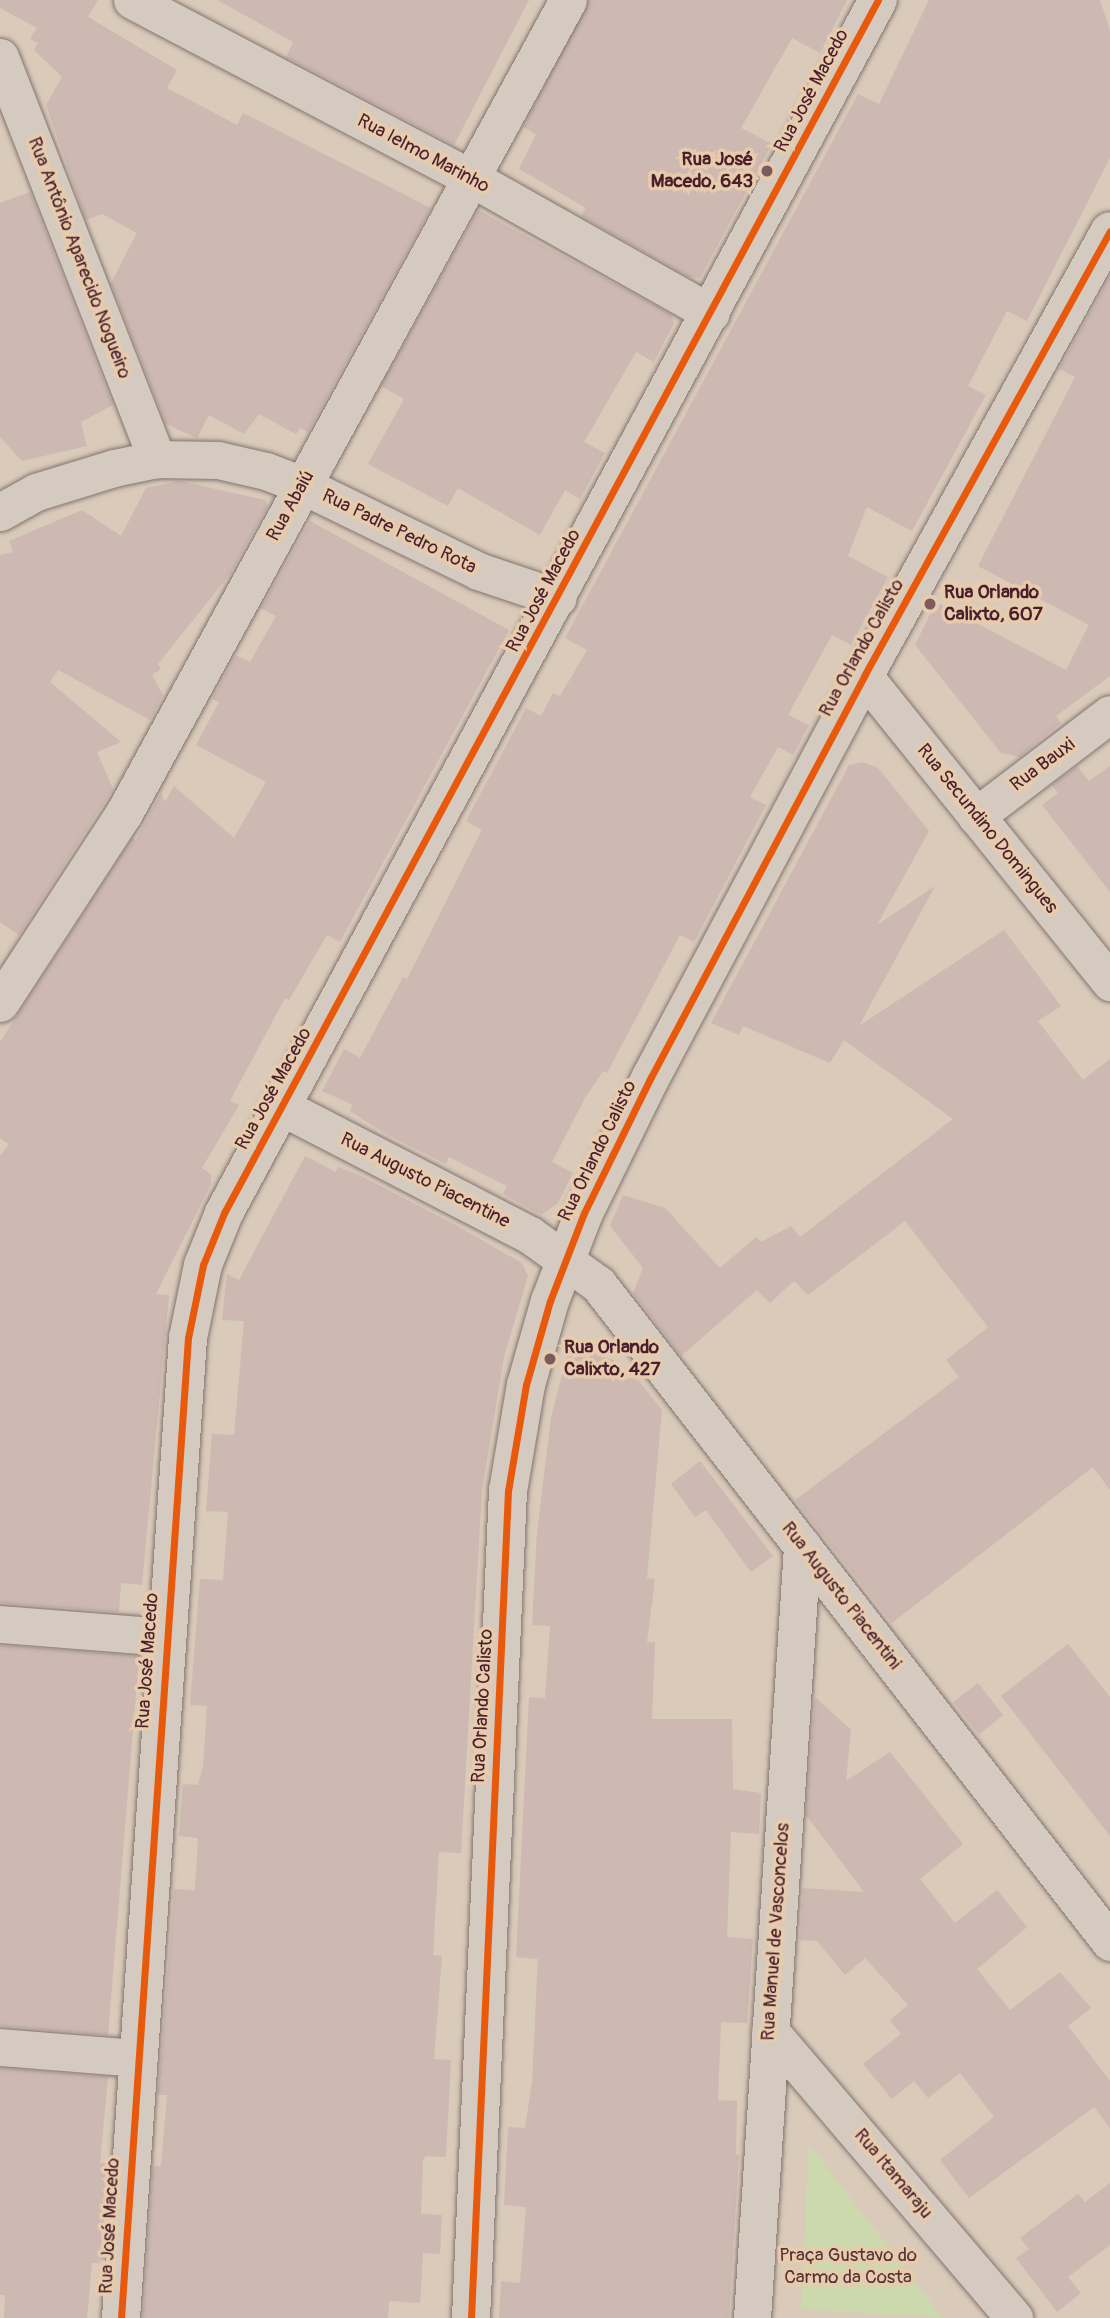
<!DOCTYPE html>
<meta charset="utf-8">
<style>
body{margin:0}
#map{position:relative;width:1110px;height:2318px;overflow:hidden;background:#d9caba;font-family:Pangolin,sans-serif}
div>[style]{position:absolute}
.green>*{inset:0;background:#cbd9ac}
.building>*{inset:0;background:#cdb8b2;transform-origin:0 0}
.roads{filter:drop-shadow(0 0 2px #83746f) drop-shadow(0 0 2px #83746f)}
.minor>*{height:37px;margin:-18.5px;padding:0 18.5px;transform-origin:18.5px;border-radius:18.5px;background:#d4cabf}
.tertiary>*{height:38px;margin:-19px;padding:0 19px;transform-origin:19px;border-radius:19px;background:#d4cabf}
.cycleway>*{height:7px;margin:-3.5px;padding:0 3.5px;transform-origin:3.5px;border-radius:3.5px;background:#e8590c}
.dots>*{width:19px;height:19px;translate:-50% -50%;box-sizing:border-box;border:4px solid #e6cbad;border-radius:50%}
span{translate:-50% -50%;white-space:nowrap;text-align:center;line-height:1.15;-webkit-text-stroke:7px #e6cbad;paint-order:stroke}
.street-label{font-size:19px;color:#4a1f2b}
.poi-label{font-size:19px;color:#4a1f2b;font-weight:700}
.right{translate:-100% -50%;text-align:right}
.left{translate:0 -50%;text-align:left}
.park-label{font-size:19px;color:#563337}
</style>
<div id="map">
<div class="green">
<div style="clip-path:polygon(809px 2144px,943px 2318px,801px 2309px)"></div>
</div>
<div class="building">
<div style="clip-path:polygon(0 0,98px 0,88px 17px,177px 70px,167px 88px,237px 125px,243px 113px,431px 208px,308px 432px,300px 428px,296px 434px,259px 414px,244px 434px,209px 415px,197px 438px,166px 424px,111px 283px,137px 233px,102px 214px,86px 220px,46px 105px,62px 77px,34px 50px,38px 43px,30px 39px,37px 28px,0 8px)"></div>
<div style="clip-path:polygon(217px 0,529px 0,454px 145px,286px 57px,293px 42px)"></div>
<div style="clip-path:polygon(589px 0,847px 0,820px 53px,792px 38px,741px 128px,772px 144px,700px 278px,689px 277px,581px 216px,586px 208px,519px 169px,536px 134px,523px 127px)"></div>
<div style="clip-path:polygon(929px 0,1100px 0,1110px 30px,1110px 158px,1027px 321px,1007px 311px,968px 386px,986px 395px,912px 531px,867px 507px,848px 556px,888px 577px,851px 645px,832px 635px,788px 715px,809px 725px,793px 755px,778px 747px,750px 797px,766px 805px,694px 942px,680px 935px,607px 1073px,603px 1071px,585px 1098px,552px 1162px,573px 1173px,558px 1203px,541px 1215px,503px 1194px,507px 1186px,449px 1157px,446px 1164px,388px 1135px,350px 1111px,353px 1105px,322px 1091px,344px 1049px,360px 1058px,403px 977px,407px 979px,482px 830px,466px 821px,505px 748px,526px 708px,541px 716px,553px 693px,560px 696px,587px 650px,565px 638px,858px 94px,879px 104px)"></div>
<div style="clip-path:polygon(30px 192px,113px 405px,81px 422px,87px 446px,22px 461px,0 437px,0 203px)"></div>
<div style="clip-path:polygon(478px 210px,671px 314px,674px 323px,654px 362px,636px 352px,584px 442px,605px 453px,580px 499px,565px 490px,540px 535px,458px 488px,448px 506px,368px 464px,404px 399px,381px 386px)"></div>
<div style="clip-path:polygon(1110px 276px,1110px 676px,1056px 716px,1061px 723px,1019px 757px,1001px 753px,915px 645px,936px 602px,1066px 670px,1089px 625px,978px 566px,1075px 377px,1059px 369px)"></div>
<div style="clip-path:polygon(180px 481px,265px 500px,268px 506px,230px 574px,158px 664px,161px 669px,152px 675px,163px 695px,150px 720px,58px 670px,50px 682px,121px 742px,97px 752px,113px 789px,19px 935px,0 922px,0 555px,13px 552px,9px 541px,82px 510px,121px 536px,146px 488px)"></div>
<div style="clip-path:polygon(310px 521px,509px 630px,340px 942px,327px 935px,289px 1000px,285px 998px,230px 1101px,239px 1105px,202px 1168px,211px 1174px,211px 1184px,156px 1294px,169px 1295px,142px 1585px,121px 1583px,119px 1612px,0 1603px,0 1156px,9px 1144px,0 1138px,0 1042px,133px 837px,135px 841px,161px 793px,165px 802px,174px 786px,234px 838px,266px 782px,196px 745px,219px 702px,212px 699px,236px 655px,250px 662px,276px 616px,261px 608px)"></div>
<div style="clip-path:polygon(862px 762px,878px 768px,929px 831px,877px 925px,935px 886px,859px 1026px,1004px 930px,1061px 1006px,1038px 1021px,1083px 1080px,1110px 1059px,1110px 1490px,1093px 1467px,892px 1623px,795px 1500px,959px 1377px,946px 1360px,988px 1327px,905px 1221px,808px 1295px,794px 1281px,770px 1303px,757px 1290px,681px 1356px,633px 1293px,643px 1268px,610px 1226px,623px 1195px,665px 1208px,720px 1268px,756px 1237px,761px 1242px,791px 1226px,800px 1237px,953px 1119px,844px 1040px,830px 1063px,743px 1026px,739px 1035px,711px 1023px,849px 765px)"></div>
<div style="clip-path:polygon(1077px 766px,1089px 781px,1110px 766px,1110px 892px,1042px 805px,1058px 793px,1052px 785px)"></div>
<div style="clip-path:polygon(305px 1156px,336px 1172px,338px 1167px,361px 1176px,452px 1223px,522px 1263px,528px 1276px,504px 1357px,482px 1490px,461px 1853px,439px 1852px,433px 1955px,442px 1956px,434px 2059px,451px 2060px,449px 2100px,446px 2157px,426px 2156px,423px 2160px,421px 2214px,442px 2215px,440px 2254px,423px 2253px,420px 2303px,389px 2301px,388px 2318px,143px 2318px,153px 2166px,161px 2166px,167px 2095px,158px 2095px,174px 1889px,195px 1890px,198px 1838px,179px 1836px,183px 1784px,198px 1785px,203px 1766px,207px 1706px,190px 1705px,200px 1579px,223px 1580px,228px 1512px,206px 1511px,212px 1434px,234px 1435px,244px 1321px,222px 1320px,227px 1274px,239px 1280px)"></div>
<div style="clip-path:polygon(571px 1340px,597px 1348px,596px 1355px,614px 1360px,611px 1373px,638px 1380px,662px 1410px,647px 1578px,655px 1579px,647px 1642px,655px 1642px,652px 1719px,732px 1719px,733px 1789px,761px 1793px,759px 1834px,731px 1832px,727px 1937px,753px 1939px,747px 2023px,721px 2022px,718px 2100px,737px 2101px,736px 2155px,739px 2155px,729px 2318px,499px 2318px,501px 2281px,520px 2283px,526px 2207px,504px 2205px,508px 2127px,525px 2128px,532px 2082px,538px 1959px,516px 1957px,529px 1697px,545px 1698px,550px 1626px,532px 1625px,537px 1533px,551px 1418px)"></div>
<div style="clip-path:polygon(700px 1461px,773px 1556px,751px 1572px,706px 1510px,695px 1517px,671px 1484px)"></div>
<div style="clip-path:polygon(1068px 1644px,1110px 1697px,1110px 1836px,1001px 1696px)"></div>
<div style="clip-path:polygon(0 1645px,139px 1656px,108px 2035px,0 2026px)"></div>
<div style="left:978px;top:1683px;width:41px;height:31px;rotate:52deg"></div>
<div style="clip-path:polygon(815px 1697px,851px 1730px,846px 1781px,890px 1752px,963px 1844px,920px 1879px,955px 1923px,997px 1890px,1027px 1927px,977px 1969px,1010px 2010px,1060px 1972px,1091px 2008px,1068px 2026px,1110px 2081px,1110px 2128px,1094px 2107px,969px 2198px,940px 2160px,994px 2117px,960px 2073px,928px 2098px,914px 2081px,892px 2099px,863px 2064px,901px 2034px,890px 2020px,908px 2005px,865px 1958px,845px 1975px,817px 1941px,800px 1940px,803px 1888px,864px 1892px,806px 1815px)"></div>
<div style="clip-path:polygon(0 2068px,108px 2077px,100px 2163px,110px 2163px,103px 2263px,92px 2263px,87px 2318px,4px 2318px,5px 2295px,0 2295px)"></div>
<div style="clip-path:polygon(1110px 2183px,1110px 2245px,1068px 2277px,1081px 2293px,1057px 2312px,1016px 2258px,1029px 2249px,1020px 2238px,1078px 2194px,1085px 2202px)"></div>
</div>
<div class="roads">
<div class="minor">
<div style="left:132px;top:0;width:385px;rotate:27.7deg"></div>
<div style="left:473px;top:179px;width:273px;rotate:29.4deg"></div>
<div style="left:0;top:57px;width:432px;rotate:68.7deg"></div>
<div style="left:0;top:512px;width:41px;rotate:-29.1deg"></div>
<div style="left:36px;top:492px;width:82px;rotate:-17.1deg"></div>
<div style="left:114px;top:468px;width:44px;rotate:-11.8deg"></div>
<div style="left:157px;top:459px;width:61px;rotate:0.9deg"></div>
<div style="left:218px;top:460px;width:49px;rotate:12.9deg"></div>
<div style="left:266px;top:471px;width:39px;rotate:21deg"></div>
<div style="left:302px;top:485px;width:196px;rotate:26deg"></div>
<div style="left:478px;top:571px;width:84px;rotate:18.6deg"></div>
<div style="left:864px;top:676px;width:393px;rotate:51.2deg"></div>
<div style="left:976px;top:816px;width:168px;rotate:-37.3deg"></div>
<div style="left:0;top:1003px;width:227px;rotate:-56.9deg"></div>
<div style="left:124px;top:813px;width:926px;rotate:-61.36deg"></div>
<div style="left:282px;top:1107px;width:279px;rotate:27.3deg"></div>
<div style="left:530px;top:1235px;width:84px;rotate:35.8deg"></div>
<div style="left:598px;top:1284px;width:834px;rotate:52.11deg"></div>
<div style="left:0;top:1624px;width:167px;rotate:4.5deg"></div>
<div style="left:770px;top:2031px;width:377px;rotate:49.6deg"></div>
<div style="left:0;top:2047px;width:136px;rotate:4.6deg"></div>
<div style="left:752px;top:2318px;width:774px;rotate:-86.29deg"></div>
</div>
<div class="tertiary">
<div style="left:121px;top:2318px;width:982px;rotate:-86.09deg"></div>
<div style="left:188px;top:1338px;width:75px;rotate:-78.4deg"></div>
<div style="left:203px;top:1265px;width:56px;rotate:-68deg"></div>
<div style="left:224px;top:1213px;width:1378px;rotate:-61.67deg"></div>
<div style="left:471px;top:2318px;width:828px;rotate:-87.44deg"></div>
<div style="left:508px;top:1491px;width:108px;rotate:-80.4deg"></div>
<div style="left:526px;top:1385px;width:87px;rotate:-74.1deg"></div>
<div style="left:550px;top:1301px;width:94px;rotate:-68.9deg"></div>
<div style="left:584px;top:1213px;width:152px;rotate:-63.8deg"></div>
<div style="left:651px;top:1077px;width:454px;rotate:-62deg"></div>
<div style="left:864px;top:676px;width:508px;rotate:-61.07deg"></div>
</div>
</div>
<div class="cycleway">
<div style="left:121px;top:2318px;width:982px;rotate:-86.09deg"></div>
<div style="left:188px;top:1338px;width:75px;rotate:-78.4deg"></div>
<div style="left:203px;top:1265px;width:56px;rotate:-68deg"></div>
<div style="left:224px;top:1213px;width:1378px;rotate:-61.67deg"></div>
<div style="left:471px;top:2318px;width:828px;rotate:-87.44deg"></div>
<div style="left:508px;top:1491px;width:108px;rotate:-80.4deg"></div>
<div style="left:526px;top:1385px;width:87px;rotate:-74.1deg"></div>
<div style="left:550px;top:1301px;width:94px;rotate:-68.9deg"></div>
<div style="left:584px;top:1213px;width:152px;rotate:-63.8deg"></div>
<div style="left:651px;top:1077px;width:454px;rotate:-62deg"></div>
<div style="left:864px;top:676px;width:508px;rotate:-61.07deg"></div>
</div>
<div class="dots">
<div style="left:767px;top:171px;background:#7c5b5d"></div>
<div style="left:930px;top:604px;background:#7c5b5d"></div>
<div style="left:550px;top:1359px;background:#7c5b5d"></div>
</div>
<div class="street-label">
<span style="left:812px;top:91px;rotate:-62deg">Rua José Macedo</span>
<span style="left:423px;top:154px;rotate:28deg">Rua Ielmo Marinho</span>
<span style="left:79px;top:258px;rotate:69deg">Rua Antônio Aparecido Nogueiro</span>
<span style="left:291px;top:506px;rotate:-61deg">Rua Abaiú</span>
<span style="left:399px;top:532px;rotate:26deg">Rua Padre Pedro Rota</span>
<span style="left:544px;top:591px;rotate:-62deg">Rua José Macedo</span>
<span style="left:862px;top:648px;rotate:-61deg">Rua Orlando Calisto</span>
<span style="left:1043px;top:765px;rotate:-37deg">Rua Bauxi</span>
<span style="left:987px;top:829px;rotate:51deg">Rua Secundino Domingues</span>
<span style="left:274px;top:1089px;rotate:-61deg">Rua José Macedo</span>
<span style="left:598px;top:1151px;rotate:-64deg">Rua Orlando Calisto</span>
<span style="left:425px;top:1181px;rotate:27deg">Rua Augusto Piacentine</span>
<span style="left:841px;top:1596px;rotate:52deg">Rua Augusto Piacentini</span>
<span style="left:148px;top:1661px;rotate:-86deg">Rua José Macedo</span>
<span style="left:483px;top:1706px;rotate:-87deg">Rua Orlando Calisto</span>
<span style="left:776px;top:1932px;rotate:-86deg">Rua Manuel de Vasconcelos</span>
<span style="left:893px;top:2174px;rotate:50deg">Rua Itamaraju</span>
<span style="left:110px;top:2226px;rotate:-87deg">Rua José Macedo</span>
</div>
<div class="poi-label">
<span class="right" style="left:753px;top:171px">Rua José<br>Macedo, 643</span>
<span class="left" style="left:944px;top:604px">Rua Orlando<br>Calixto, 607</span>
<span class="left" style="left:564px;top:1359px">Rua Orlando<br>Calixto, 427</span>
</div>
<div class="park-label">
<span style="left:848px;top:2267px">Praça Gustavo do<br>Carmo da Costa</span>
</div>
</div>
